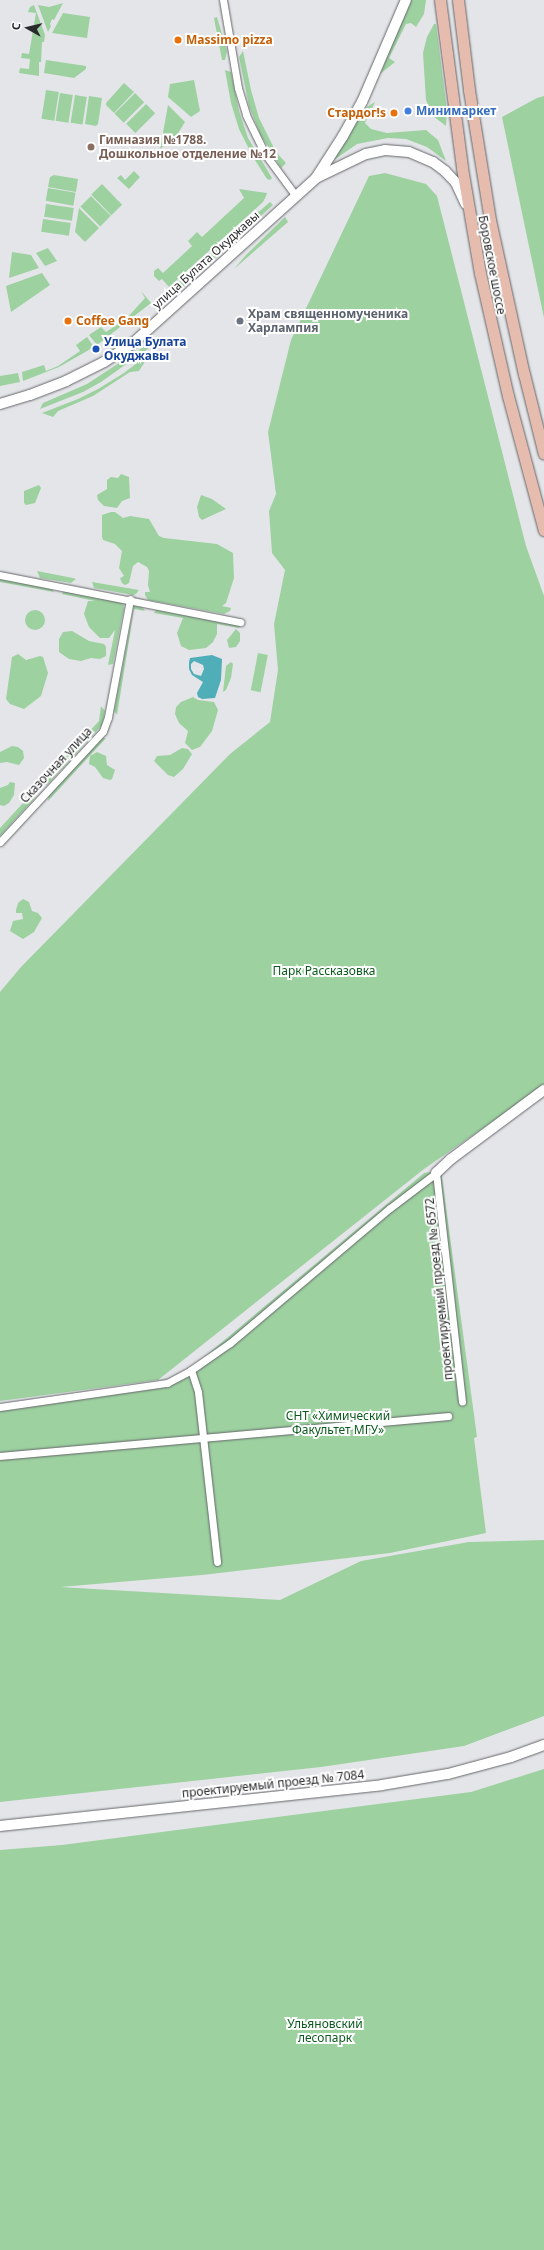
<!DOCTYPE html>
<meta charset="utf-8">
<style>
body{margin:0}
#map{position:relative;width:544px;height:2250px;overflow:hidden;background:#e4e5e9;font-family:"Noto Sans",sans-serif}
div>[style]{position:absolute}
.green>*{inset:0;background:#9dd1a0;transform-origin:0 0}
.round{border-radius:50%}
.water>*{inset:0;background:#50aeb9}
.roads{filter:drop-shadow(0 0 1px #656669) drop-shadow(0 0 1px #656669)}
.street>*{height:7px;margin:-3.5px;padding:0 3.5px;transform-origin:3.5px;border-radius:3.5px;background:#fff}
.secondary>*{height:10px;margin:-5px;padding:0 5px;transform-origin:5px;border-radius:5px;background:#fff}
.primary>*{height:11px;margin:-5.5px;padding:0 5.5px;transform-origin:5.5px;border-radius:5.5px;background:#e5bcad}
.dots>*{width:11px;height:11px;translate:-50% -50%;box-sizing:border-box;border:2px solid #fff;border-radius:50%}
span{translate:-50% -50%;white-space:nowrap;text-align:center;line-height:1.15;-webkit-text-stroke:4px #fff;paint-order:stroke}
.food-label{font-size:12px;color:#c56008;font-weight:700}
.left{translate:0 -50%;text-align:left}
.right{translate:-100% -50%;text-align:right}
.shop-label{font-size:12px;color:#366cbe;font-weight:700}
.education-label{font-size:12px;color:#785e54;font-weight:700}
.street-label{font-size:12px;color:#292a2b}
.worship-label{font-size:12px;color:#5b616d;font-weight:700}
.transit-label{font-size:12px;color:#164399;font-weight:700}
.park-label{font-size:12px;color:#0a5b1d}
.north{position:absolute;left:8px;top:8px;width:40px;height:40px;-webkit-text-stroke:3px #fff;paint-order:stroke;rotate:278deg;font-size:11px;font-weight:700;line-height:16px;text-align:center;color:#292a2b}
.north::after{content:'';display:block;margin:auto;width:14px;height:18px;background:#292a2b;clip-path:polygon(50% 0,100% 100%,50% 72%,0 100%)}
</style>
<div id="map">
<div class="green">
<div style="clip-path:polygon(410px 0,426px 0,424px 14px,416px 27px,411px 23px,406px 24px,389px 58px,395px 62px,380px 74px)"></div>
<div style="clip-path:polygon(63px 3px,54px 20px,52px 19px,50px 24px,51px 26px,48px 32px,38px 5px,49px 7px)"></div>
<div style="clip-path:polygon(34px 5px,45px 35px,44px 42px,42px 42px,41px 62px,39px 62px,39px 76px,19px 73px,20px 68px,29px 69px,30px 59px,21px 58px,22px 53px,29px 54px,36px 13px,28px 12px,30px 7px)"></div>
<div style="clip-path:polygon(63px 13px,90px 17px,87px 38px,52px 33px)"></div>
<div style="clip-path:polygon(217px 17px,227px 51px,225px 60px,222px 60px,214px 18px)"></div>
<div style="clip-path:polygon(434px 24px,436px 24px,447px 110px,446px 126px,433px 116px,426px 100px,423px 53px,427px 37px)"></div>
<div style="clip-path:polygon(243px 51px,251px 90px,259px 118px,276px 152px,286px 163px,281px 168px,260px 134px,249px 106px,239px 57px)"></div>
<div style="clip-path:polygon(46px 60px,86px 66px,86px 69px,74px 78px,44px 73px)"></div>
<div style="clip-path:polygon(225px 70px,231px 72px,239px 111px,248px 138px,272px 178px,270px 180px,267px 179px,253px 157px,239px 129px,231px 103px)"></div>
<div style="clip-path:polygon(194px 80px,200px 111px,191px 117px,168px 97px,170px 84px)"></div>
<div style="clip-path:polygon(124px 83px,134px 92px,114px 113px,106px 105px,106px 103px)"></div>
<div style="left:46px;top:90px;width:13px;height:29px;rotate:9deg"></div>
<div style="left:60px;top:93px;width:13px;height:28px;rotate:9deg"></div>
<div style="left:135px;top:93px;width:13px;height:29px;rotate:45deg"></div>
<div style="left:75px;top:95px;width:12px;height:28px;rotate:9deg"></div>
<div style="clip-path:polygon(89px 96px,102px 98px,98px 124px,96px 126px,85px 124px)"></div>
<div style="clip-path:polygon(544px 96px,544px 318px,502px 117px,537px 98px)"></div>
<div style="clip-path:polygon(375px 102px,365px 123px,371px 129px,387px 133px,426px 130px,438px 140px,446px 161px,427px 147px,406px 139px,388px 138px,357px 144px,331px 162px,365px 108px)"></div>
<div style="left:146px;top:104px;width:13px;height:28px;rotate:45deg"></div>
<div style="clip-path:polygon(168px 105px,185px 122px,177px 135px,160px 149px)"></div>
<div style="clip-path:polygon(134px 171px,140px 177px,129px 189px,117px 178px,121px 175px,125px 180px)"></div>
<div style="clip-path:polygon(385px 173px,426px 184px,437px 196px,526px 546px,544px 596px,544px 1086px,424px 1169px,158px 1380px,0 1401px,0 992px,21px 967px,230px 754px,270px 722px,278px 670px,274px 624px,285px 570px,272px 553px,269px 511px,276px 494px,268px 432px,291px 340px,369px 176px)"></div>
<div style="clip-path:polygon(54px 175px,78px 179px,76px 192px,48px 187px,50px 177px)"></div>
<div style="left:102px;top:184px;width:29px;height:15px;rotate:46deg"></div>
<div style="left:48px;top:188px;width:28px;height:13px;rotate:10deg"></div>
<div style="clip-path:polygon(239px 189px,267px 193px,266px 196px,263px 202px,169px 287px,162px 279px,159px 281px,154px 276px,154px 271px,158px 268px,163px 273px,192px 246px,188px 241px,197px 232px,202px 237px,244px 198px)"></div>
<div style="left:91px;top:196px;width:28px;height:15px;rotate:45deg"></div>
<div style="clip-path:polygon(270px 202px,273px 205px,175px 294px,168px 292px)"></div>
<div style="left:46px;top:204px;width:28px;height:13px;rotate:8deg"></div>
<div style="clip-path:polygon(79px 208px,99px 228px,85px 242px,75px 232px)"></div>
<div style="clip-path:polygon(285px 217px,288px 222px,234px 269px,246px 255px)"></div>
<div style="left:43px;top:219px;width:28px;height:13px;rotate:8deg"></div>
<div style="clip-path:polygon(48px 248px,57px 261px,45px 266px,36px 253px)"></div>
<div style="clip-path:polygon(12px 252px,31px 255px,39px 268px,9px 278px)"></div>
<div style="clip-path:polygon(42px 273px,50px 285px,11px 312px,6px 286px)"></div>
<div style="clip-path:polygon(141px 291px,151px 303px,97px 345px,89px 335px,101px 327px,106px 332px,126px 319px,145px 298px)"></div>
<div style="clip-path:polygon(87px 337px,94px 347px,59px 367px,23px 381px,22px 372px,44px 365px,46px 371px,58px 366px,80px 351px,76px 345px)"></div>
<div style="clip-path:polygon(145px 346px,149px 348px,101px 382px,83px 392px,40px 409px,43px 403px,87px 384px)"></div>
<div style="clip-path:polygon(151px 352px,139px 371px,130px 372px,93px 396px,58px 411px,53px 417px,42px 413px,78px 399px,98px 389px,124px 373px)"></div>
<div style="clip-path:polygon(18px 373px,20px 382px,0 386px,0 376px)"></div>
<div style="clip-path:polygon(121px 474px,129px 477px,130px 498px,122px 501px,117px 508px,104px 506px,98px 500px,97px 495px,107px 489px,107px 480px,111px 477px,118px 478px)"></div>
<div style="clip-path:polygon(39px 485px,41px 488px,35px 503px,26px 505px,24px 503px,24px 491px)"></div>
<div style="clip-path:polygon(201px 495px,212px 499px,226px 509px,202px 520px,199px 517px,197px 507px)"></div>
<div style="clip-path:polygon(111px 512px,115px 512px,123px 518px,130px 516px,149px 519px,159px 536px,164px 538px,217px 544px,233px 553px,234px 578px,226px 603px,222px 606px,231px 608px,230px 611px,224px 614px,148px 600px,145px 595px,145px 592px,150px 592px,148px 585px,149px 571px,147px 567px,138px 562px,133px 566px,129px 583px,125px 585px,122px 583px,120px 578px,124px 576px,119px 568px,122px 551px,115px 544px,103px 540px,102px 537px,102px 515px)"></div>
<div style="clip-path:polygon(37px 571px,73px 578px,76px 579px,71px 583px,40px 578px)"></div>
<div style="clip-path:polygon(0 579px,51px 588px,54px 592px,0 582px)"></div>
<div style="clip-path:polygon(92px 582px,98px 583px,139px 590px,136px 594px,133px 595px,94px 588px)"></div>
<div style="clip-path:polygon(64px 591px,123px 603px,124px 608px,113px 664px,108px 665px,115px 630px,109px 638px,100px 638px,89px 627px,84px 614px,88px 601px,95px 601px,62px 594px)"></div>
<div style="clip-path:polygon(134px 606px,142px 607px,145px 611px,134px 609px,117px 715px,114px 711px)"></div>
<div class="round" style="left:25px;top:610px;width:20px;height:20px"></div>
<div style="clip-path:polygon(156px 610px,159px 610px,240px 626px,239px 628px,217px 624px,217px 634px,213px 642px,206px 648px,189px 650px,181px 646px,177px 633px,183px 618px,154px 613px)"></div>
<div style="clip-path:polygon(236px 629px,240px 633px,240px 641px,236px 647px,229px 648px,227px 640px)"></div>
<div style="clip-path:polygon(72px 631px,89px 641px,104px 644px,106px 647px,106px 656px,100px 659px,91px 658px,81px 661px,69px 659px,59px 652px,59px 639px,63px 632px)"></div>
<div style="left:258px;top:653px;width:10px;height:38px;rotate:11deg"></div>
<div style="clip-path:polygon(18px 654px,26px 660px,40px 656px,43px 657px,48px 673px,41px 696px,24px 709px,10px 704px,6px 699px,12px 657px)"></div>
<div style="clip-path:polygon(231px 662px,233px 664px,231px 678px,226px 690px,223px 692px,226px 666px)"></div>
<div style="clip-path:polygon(193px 697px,198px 700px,214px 702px,218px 710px,212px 731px,200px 747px,192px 750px,185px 743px,188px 731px,179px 723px,175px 714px,176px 707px,181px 702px)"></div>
<div style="clip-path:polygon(101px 706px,105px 711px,102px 725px,47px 785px,39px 785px,99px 721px)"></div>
<div style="clip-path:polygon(101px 738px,106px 738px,48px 801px,49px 795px)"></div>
<div style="clip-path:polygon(12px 746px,18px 747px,23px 751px,24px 758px,19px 765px,7px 762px,0 763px,0 752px)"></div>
<div style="clip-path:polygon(182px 748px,188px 749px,192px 754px,183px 769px,174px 777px,168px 775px,154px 761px,157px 756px,170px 755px)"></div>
<div style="clip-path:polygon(97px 752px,106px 756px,107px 765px,115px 770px,112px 779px,110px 780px,103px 778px,95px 767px,89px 764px,90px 756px)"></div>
<div style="clip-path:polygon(10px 782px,15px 783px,14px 795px,9px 803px,4px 806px,0 805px,0 788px,8px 785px)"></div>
<div style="clip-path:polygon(35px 790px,36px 792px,35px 798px,0 836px,0 828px)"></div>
<div style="clip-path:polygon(23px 899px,29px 902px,32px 911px,38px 913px,42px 918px,34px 932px,23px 939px,10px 931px,13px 921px,23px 919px,22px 913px,16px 913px,16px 910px,18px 903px)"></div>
<div style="clip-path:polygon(441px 1170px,477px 1437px,474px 1438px,486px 1533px,390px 1553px,202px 1575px,60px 1587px,280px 1600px,361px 1561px,469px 1542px,544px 1540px,544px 1716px,464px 1746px,321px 1767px,0 1802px,0 1409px,172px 1384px,424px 1173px)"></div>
<div style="clip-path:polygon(544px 1769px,544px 2250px,0 2250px,0 1850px,62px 1845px,471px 1792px)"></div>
</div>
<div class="water">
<div style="clip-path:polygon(evenodd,212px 655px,222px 659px,221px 680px,215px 698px,202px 699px,198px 697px,197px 693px,203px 682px,192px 675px,189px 669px,189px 662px,190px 658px,212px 655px,194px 661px,203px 665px,204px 669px,201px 676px,194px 674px,191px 669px,191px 664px,194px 661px)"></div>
</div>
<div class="roads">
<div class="street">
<div style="left:223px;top:0;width:89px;rotate:80.3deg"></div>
<div style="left:238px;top:88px;width:28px;rotate:73deg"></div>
<div style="left:246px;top:115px;width:43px;rotate:64deg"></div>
<div style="left:265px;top:154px;width:52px;rotate:53.6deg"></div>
<div style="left:0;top:575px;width:245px;rotate:11.1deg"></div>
<div style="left:0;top:842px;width:151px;rotate:-47.1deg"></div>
<div style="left:103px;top:731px;width:15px;rotate:-70deg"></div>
<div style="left:108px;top:717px;width:120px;rotate:-79.4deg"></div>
<div style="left:191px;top:1370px;width:23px;rotate:72deg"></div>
<div style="left:198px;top:1392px;width:171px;rotate:83.6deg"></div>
<div style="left:0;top:1407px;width:169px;rotate:-8.2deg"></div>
<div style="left:167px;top:1383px;width:27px;rotate:-28deg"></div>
<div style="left:191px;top:1370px;width:47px;rotate:-34.7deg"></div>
<div style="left:230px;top:1343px;width:209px;rotate:-40.2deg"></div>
<div style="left:390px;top:1208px;width:58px;rotate:-37.3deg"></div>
<div style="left:436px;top:1173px;width:230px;rotate:83.5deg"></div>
<div style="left:0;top:1456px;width:450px;rotate:-5.1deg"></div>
</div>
<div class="secondary">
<div style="left:318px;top:177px;width:53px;rotate:-25.6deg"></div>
<div style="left:366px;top:154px;width:19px;rotate:-12deg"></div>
<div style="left:385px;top:150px;width:24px;rotate:5deg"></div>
<div style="left:409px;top:152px;width:26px;rotate:23deg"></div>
<div style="left:433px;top:162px;width:15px;rotate:37deg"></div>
<div style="left:445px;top:171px;width:16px;rotate:47deg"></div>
<div style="left:456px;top:183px;width:23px;rotate:65deg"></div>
<div style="left:0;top:404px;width:31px;rotate:-17deg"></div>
<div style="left:30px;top:395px;width:39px;rotate:-21deg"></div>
<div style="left:66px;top:381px;width:42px;rotate:-26.6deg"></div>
<div style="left:104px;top:362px;width:35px;rotate:-33deg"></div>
<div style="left:133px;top:343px;width:246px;rotate:-42deg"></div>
<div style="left:316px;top:178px;width:50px;rotate:-57.3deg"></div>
<div style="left:343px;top:136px;width:39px;rotate:-61deg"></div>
<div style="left:362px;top:102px;width:111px;rotate:-66.7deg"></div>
<div style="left:436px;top:1173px;width:21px;rotate:-43deg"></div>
<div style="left:451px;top:1159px;width:116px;rotate:-36.6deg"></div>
<div style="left:0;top:1826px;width:384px;rotate:-6.1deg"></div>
<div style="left:382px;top:1785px;width:67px;rotate:-9.5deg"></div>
<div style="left:448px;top:1774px;width:65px;rotate:-15.1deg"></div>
<div style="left:511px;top:1757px;width:35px;rotate:-20deg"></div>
</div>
<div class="primary">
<div style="left:440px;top:0;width:169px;rotate:82.5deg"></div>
<div style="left:462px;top:168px;width:107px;rotate:80.3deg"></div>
<div style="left:480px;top:273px;width:126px;rotate:77.2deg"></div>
<div style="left:508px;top:396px;width:139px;rotate:75deg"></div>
<div style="left:458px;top:0;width:91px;rotate:83deg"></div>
<div style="left:469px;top:90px;width:132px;rotate:80.8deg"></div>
<div style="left:490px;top:220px;width:158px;rotate:77.6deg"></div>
<div style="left:524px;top:374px;width:82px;rotate:76deg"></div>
</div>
</div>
<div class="dots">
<div style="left:178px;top:40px;background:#e8710a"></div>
<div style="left:408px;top:111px;background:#3f7fe0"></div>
<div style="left:394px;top:113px;background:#e8710a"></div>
<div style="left:91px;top:147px;background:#8d6e63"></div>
<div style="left:68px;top:321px;background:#e8710a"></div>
<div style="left:240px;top:321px;background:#6b7280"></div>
<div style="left:96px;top:349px;background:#1a4fb4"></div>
</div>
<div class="food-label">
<span class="left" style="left:186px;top:40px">Massimo pizza</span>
<span class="right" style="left:386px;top:113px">Стардог!s</span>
<span class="left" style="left:76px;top:321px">Coffee Gang</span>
</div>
<div class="shop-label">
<span class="left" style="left:416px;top:111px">Минимаркет</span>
</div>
<div class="education-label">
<span class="left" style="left:99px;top:147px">Гимназия №1788.<br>Дошкольное отделение №12</span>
</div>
<div class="street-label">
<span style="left:206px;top:260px;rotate:-42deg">улица Булата Окуджавы</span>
<span style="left:492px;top:265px;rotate:79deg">Боровское шоссе</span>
<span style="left:56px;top:765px;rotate:-47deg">Сказочная улица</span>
<span style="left:439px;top:1289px;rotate:-96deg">проектируемый проезд № 6572</span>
<span style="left:273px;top:1784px;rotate:-6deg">проектируемый проезд № 7084</span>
</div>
<div class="worship-label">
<span class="left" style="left:248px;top:321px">Храм священномученика<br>Харлампия</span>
</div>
<div class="transit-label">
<span class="left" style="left:104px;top:349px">Улица Булата<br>Окуджавы</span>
</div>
<div class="park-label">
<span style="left:324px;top:971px">Парк Рассказовка</span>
<span style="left:338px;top:1423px">СНТ «Химический<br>Факультет МГУ»</span>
<span style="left:325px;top:2031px">Ульяновский<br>лесопарк</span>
</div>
<div class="north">С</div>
</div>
